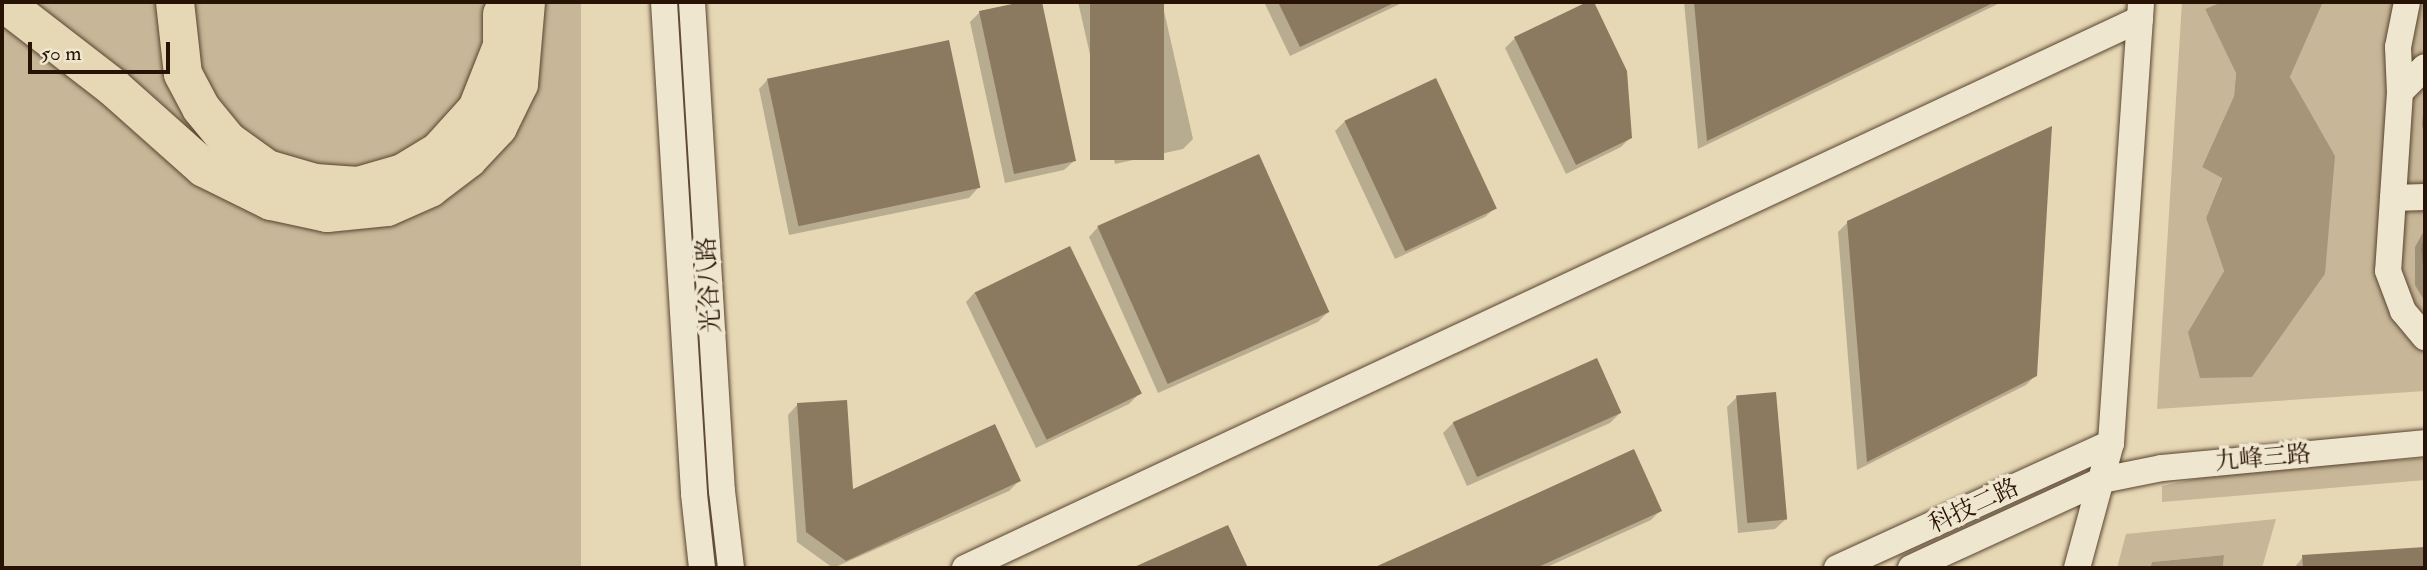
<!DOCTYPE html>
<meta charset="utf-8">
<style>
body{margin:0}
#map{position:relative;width:2427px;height:570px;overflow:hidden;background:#e7d8b5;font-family:"IM FELL Double Pica","Noto Serif SC",serif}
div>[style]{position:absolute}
.green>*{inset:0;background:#c7b697;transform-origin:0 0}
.water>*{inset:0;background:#a69579}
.shadow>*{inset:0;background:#0003}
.building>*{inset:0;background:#8b7960;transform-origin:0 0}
.roads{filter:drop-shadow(0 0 2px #584430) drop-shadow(0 0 2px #584430)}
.minor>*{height:26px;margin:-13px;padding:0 13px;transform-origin:13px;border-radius:13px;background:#efe6cf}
.highway>*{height:38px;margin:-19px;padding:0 19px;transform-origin:19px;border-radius:19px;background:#e7d8b5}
span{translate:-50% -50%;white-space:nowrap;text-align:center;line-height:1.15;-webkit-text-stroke:7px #efe6cf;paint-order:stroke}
.street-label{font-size:24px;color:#281204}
.frame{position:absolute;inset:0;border:4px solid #281204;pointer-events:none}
.scale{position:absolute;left:28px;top:42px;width:142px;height:32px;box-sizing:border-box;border:4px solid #281204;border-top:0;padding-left:9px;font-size:21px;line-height:24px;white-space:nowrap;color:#281204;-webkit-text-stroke:5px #efe6cf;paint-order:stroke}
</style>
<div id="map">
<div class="green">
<div style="left:2px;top:2px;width:579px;height:566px"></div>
<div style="clip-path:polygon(2182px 2px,2222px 2px,2205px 9px,2236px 72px,2234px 96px,2202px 167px,2222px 177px,2206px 218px,2224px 271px,2188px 332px,2289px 324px,2325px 274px,2309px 112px,2290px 77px,2323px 2px,2425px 2px,2425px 232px,2421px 249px,2425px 278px,2425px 391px,2157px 409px)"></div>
<div style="clip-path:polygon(2425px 458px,2425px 480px,2162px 502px,2162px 486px,2227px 472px)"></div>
<div style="clip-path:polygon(2276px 519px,2262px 568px,2223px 568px,2224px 555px,2152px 562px,2150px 568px,2117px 568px,2126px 534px)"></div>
</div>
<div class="water">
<div style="clip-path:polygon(2222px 2px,2323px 2px,2290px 77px,2335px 156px,2325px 274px,2252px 377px,2200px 378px,2188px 332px,2224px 271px,2206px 218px,2222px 178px,2202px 167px,2234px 96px,2236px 73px,2205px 9px)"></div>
<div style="clip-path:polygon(2224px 555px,2223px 568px,2150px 568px,2152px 562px)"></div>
</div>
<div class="shadow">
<div style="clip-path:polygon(1040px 2px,1074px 161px,1064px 170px,1005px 183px,970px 22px,980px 12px)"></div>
<div style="clip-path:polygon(1078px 2px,1162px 2px,1193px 139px,1183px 149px,1115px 164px)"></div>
<div style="clip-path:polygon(1264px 2px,1404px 2px,1290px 56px)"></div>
<div style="clip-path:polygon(1592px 2px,1626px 72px,1631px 137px,1621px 147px,1566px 174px,1505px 48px,1515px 38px)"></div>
<div style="clip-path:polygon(1684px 2px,2002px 2px,1698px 149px)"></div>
<div style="clip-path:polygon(768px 79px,978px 188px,969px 198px,789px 235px,759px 89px)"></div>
<div style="clip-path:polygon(2425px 94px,2425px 135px,2422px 125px)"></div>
<div style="clip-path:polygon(1345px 121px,1495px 208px,1485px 217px,1395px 259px,1335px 131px)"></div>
<div style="clip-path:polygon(1848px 222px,2036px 375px,2026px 385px,1857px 470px,1838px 232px)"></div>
<div style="clip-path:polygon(1098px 227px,1328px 312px,1318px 322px,1158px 393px,1089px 237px)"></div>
<div style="clip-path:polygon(2425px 229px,2425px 302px,2415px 285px,2415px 247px)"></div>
<div style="clip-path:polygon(975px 292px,1139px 394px,1129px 404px,1036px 448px,966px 302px)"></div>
<div style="clip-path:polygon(1737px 397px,1785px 520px,1775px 529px,1738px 533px,1727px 407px)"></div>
<div style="clip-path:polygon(797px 405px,852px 491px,1019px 481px,1009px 491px,833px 568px,797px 542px,788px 415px)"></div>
<div style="clip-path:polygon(1620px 413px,1610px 423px,1467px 486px,1443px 433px,1453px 423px)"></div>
<div style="clip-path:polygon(1633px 451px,1660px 511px,1651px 520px,1545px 568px,1377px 568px)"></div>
<div style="clip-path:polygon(1227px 527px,1246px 568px,1137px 568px)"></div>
<div style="clip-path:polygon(2425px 549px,2425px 568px,2294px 568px,2303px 557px)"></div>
</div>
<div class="building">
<div style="clip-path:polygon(1022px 2px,1042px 2px,1076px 161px,1014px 174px,979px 11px)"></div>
<div style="left:1090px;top:2px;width:74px;height:158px"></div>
<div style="clip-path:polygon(1278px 2px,1396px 2px,1300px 47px)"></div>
<div style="clip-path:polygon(1587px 2px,1594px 2px,1627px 71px,1632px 138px,1576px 165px,1514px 37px)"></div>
<div style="clip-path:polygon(1694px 2px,1995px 2px,1707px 141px)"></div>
<div style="left:949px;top:40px;width:151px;height:186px;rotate:78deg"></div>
<div style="left:1436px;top:78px;width:144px;height:101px;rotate:65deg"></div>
<div style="clip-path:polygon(2052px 126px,2037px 376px,1867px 462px,1847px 221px)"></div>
<div style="left:1259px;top:154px;width:173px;height:177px;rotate:66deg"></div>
<div style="clip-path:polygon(2424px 233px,2425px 234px,2424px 276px,2421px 249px)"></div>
<div style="left:1070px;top:246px;width:164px;height:106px;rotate:64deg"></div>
<div style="left:1597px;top:358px;width:60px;height:158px;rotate:66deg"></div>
<div style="left:1776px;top:392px;width:128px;height:40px;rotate:85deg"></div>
<div style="clip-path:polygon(847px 400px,853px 489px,995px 424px,1021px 481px,846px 561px,806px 532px,797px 403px)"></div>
<div style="clip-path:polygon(1634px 449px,1662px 511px,1536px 568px,1373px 568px)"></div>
<div style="clip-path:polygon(1228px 525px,1248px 568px,1132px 568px)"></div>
<div style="clip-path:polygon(2425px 547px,2425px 568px,2303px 568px,2302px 555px)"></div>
</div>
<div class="roads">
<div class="minor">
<div style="left:664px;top:2px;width:493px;rotate:86.5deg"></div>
<div style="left:694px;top:494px;width:74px;rotate:83.8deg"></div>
<div style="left:692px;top:2px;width:490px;rotate:86.5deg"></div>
<div style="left:722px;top:491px;width:78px;rotate:83.3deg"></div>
<div style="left:2407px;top:2px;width:46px;rotate:101.3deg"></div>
<div style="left:2398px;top:47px;width:45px;rotate:87.5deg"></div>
<div style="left:2400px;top:92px;width:179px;rotate:93.8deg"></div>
<div style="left:2388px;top:271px;width:43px;rotate:69.4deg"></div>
<div style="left:2403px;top:311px;width:34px;rotate:50deg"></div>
<div style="left:2400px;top:92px;width:35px;rotate:-45deg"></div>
<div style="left:2393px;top:198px;width:32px;rotate:-2deg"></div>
<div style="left:965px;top:568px;width:1297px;rotate:-25.04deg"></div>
<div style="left:1837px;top:568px;width:301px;rotate:-24.5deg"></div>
<div style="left:1911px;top:568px;width:210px;rotate:-24.7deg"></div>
<div style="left:2102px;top:480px;width:61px;rotate:-11.3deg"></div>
<div style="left:2162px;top:468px;width:264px;rotate:-5.4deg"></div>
<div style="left:2077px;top:568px;width:130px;rotate:-74.8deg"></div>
<div style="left:2111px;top:443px;width:441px;rotate:-86.1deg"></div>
</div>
<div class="highway">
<div style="left:3px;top:2px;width:139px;rotate:37.7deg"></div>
<div style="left:113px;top:87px;width:122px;rotate:41.7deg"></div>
<div style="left:204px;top:168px;width:75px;rotate:26.2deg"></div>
<div style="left:271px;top:201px;width:57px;rotate:12.1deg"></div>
<div style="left:327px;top:213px;width:60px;rotate:-5.7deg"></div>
<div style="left:387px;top:207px;width:47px;rotate:-23.8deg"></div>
<div style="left:430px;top:188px;width:48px;rotate:-37.3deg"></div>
<div style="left:468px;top:159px;width:44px;rotate:-46.8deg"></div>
<div style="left:498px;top:127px;width:48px;rotate:-64deg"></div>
<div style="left:519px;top:84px;width:82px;rotate:-85.1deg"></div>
<div style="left:175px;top:2px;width:72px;rotate:83.7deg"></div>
<div style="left:183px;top:74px;width:38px;rotate:62deg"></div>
<div style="left:201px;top:108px;width:43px;rotate:50.7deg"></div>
<div style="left:228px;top:141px;width:48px;rotate:35.7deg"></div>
<div style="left:267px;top:169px;width:50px;rotate:16.3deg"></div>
<div style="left:315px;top:183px;width:43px;rotate:4deg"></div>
<div style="left:358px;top:186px;width:47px;rotate:-16.1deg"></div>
<div style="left:403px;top:173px;width:42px;rotate:-31.4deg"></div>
<div style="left:439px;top:151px;width:57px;rotate:-47.9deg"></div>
<div style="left:477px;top:109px;width:68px;rotate:-68.4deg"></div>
<div style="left:502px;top:46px;width:32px;rotate:-90deg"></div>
</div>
</div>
<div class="street-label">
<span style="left:709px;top:285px;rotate:-93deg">光谷八路</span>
<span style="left:2263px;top:458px;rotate:-5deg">九峰三路</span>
<span style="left:1974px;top:506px;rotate:-25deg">科技二路</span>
</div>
<div class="frame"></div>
<div class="scale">50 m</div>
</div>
